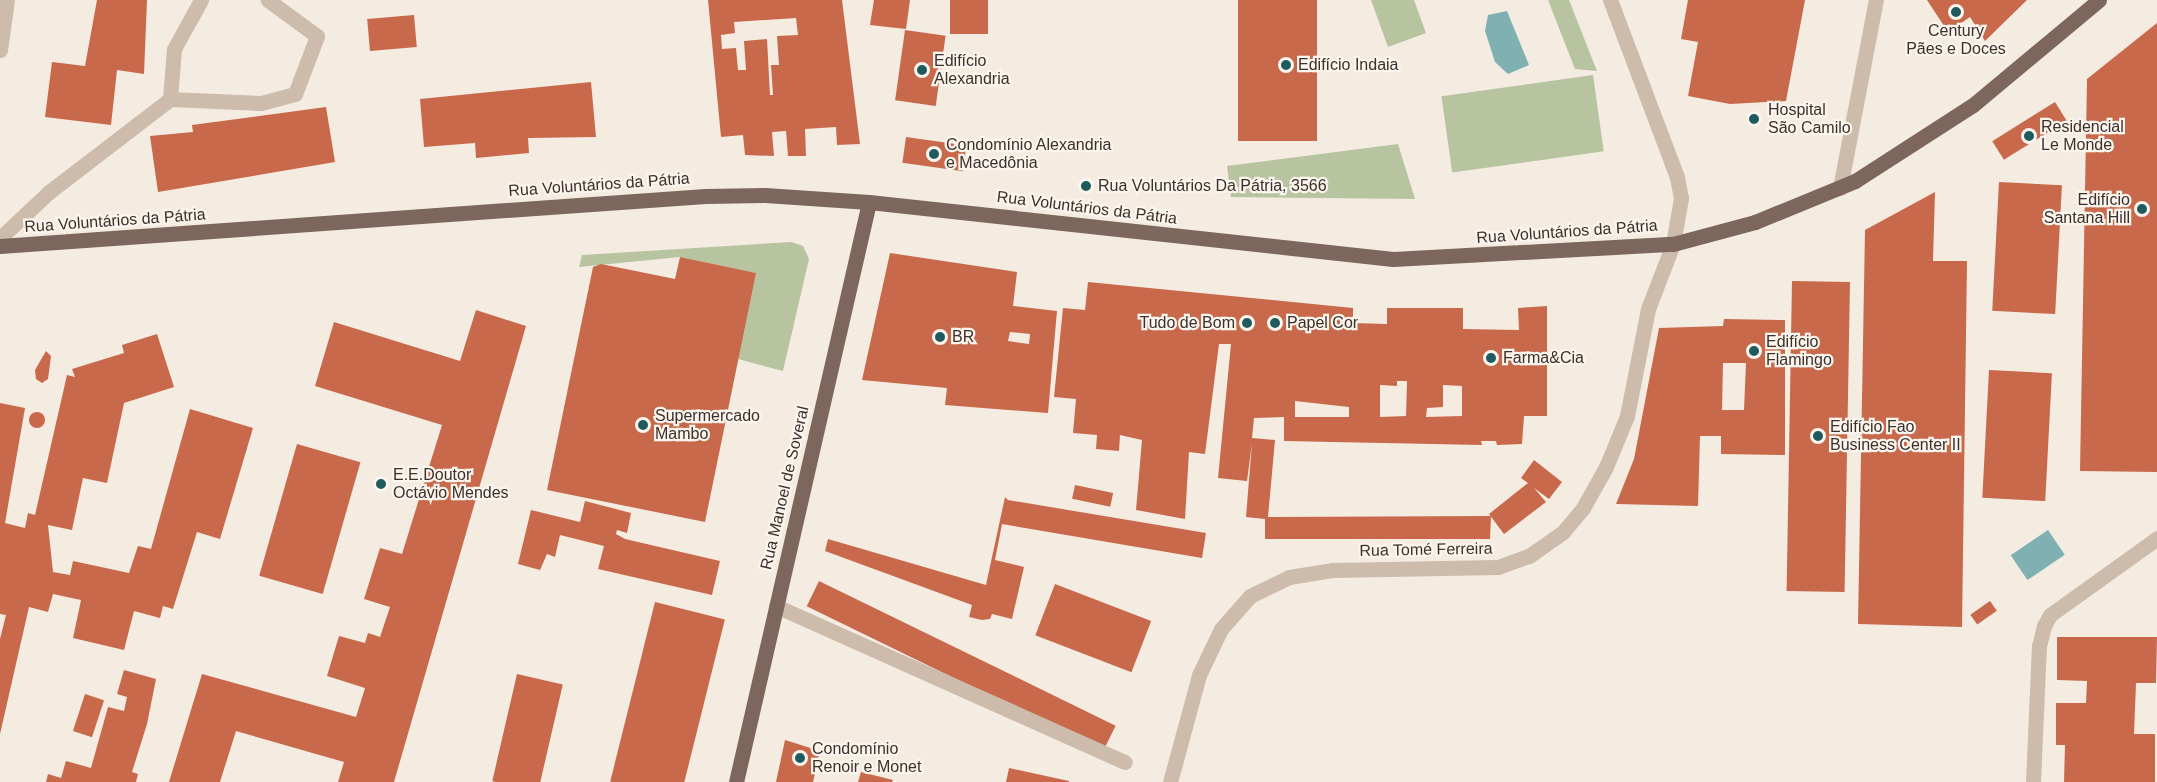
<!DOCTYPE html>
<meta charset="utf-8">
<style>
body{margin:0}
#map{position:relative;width:2157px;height:782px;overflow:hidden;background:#f4ebe1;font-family:Arial,sans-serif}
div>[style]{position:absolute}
.green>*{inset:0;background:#b8c4a0;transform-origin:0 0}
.water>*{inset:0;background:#7fb0b2;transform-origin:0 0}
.building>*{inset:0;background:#c8694b;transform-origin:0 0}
.round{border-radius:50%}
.lane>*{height:15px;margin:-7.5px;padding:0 7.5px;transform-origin:7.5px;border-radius:7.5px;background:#cdbbac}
.street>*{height:15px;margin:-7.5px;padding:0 7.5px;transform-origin:7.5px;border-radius:7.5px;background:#cdbbac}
.primary>*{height:15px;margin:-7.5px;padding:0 7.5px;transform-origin:7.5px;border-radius:7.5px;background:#7d675c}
.dots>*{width:16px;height:16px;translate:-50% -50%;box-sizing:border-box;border:3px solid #fbf5ee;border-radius:50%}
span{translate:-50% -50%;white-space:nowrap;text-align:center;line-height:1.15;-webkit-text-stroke:4.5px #fbf5ee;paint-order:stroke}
.poi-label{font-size:16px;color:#3b302b}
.left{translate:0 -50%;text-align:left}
.right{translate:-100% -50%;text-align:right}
.street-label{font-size:16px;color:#3b302b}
</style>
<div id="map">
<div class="green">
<div style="clip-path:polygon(1371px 0,1414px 0,1426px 33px,1388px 47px)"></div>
<div style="clip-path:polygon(1548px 0,1569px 0,1597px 71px,1575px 69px)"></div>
<div style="left:1593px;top:75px;width:77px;height:153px;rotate:82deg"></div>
<div style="clip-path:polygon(1398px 144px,1415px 199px,1231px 197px,1227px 166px)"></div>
<div style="clip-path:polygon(791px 242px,803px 246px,809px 259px,783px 371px,738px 359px,755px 273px,680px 257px,579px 267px,582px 255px)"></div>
</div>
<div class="water">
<div style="clip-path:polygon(1507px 11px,1529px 65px,1508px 74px,1495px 62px,1485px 31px,1488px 15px)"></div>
<div style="left:2048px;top:530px;width:30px;height:45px;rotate:56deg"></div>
</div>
<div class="building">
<div style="clip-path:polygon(97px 0,147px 0,144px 74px,117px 70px,111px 125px,45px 117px,52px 62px,85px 66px)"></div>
<div style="clip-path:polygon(evenodd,708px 0,842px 0,860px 144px,837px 145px,836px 127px,805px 129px,806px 156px,788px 156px,786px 131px,772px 132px,774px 156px,745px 155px,743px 135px,721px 137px,708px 0,796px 18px,798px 35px,777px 36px,779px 65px,771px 65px,773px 95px,770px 95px,767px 39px,744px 41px,746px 70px,738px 70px,736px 48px,722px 49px,721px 35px,735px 33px,734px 22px,796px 18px)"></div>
<div style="clip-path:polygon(874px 0,910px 0,906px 29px,870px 25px)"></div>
<div style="left:950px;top:0;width:38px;height:34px"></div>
<div style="left:1238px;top:0;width:79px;height:141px"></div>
<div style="clip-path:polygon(1688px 0,1805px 0,1786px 101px,1730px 104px,1688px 96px,1698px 42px,1681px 39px)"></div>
<div style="clip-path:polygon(1927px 0,2027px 0,1985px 41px,1970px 17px,1948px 32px)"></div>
<div style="left:414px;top:15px;width:32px;height:47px;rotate:85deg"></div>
<div style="clip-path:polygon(2157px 23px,2157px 472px,2080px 471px,2087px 79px)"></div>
<div style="left:905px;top:30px;width:41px;height:71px;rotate:8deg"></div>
<div style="clip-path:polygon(591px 82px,596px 137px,528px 138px,529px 153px,476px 158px,475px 143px,424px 147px,420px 99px)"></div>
<div style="left:2055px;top:102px;width:22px;height:74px;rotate:58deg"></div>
<div style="clip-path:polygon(326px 107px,335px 162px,158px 192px,150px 136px,193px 132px,192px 125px)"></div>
<div style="left:906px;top:137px;width:61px;height:26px;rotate:8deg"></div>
<div style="left:1999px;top:182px;width:63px;height:129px;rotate:3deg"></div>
<div style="clip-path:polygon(1935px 192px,1933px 261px,1967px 261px,1962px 627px,1858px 624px,1865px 230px)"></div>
<div style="clip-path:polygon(evenodd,890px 253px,1017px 272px,1013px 306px,1057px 311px,1048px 413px,945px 405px,947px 388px,862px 380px,890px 253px,1010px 332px,1030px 334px,1029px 344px,1008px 341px,1010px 332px)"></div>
<div style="clip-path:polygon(680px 257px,756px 273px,705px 522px,547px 490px,593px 267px,601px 264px,675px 279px)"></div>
<div style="left:1792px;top:281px;width:58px;height:310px;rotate:1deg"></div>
<div style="clip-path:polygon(evenodd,1088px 282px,1353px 308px,1353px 323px,1387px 324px,1387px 308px,1463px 308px,1463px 329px,1519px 330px,1518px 308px,1547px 306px,1547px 416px,1524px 416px,1522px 444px,1497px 445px,1496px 441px,1481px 441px,1482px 445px,1284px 441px,1284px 417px,1254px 418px,1252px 438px,1275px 440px,1268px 517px,1491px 516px,1490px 539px,1265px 539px,1265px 519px,1246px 517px,1252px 443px,1247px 481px,1218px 478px,1231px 344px,1219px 344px,1205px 454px,1189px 452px,1185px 519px,1136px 510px,1142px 440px,1120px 435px,1119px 451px,1096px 449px,1097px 435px,1073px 433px,1076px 399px,1054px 397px,1063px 308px,1085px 310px,1088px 282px,1397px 381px,1407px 381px,1406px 416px,1380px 417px,1380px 385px,1397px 386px,1397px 381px,1088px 282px,1443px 385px,1462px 386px,1462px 416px,1426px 417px,1427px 408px,1443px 407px,1443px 385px,1088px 282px,1295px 401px,1349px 407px,1349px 417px,1295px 417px,1295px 401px)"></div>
<div style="clip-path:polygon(476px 310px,526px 326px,394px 782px,338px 782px,344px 762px,236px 731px,220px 782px,169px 782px,202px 674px,356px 717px,365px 688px,327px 676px,339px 636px,365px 643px,368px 633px,380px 637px,390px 607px,364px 599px,380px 548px,402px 554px,442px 425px,315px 386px,334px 322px,460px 361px)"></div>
<div style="clip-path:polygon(evenodd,1724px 319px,1785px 320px,1785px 455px,1721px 454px,1721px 436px,1700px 436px,1698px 506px,1616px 504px,1634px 459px,1659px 328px,1723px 326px,1724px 319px,1723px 363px,1746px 363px,1744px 410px,1722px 410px,1723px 363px)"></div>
<div style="clip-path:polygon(157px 334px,174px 387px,124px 403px,107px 483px,83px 478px,72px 530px,48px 525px,53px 572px,70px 575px,73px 561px,129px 573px,138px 546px,151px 549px,190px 409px,253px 428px,220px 539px,197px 532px,173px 609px,163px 606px,160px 618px,134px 611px,124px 650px,73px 638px,81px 600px,53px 594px,48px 612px,29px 607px,0 734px,0 639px,6px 615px,0 614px,0 403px,25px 408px,5px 523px,25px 528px,28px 513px,35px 515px,67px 375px,75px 377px,72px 369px,124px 353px,122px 345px)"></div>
<div style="clip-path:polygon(46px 351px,51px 356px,48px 379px,42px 383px,36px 379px,35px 370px)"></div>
<div style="left:1989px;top:370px;width:63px;height:128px;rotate:3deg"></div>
<div class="round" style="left:29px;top:412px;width:16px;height:16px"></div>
<div style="left:297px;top:444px;width:66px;height:137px;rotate:16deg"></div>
<div style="clip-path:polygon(1534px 460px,1562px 482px,1549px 499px,1534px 488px,1546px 502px,1504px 534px,1489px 514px,1528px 483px,1521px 478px)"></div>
<div style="left:1075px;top:485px;width:39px;height:14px;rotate:12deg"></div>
<div style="clip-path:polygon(1005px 497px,1008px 500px,1206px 533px,1202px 558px,1002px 524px,995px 560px,1024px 567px,1012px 619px,992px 614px,990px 619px,982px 620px,969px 617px,972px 605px,825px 551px,828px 539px,986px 585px)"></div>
<div style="clip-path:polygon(585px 501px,631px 513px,627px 533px,617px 530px,616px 534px,625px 539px,720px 561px,712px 595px,598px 569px,604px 546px,560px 535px,555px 557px,547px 554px,540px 570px,518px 564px,531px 510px,580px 522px)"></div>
<div style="left:819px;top:581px;width:330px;height:28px;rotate:26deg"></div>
<div style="left:1055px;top:584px;width:103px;height:55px;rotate:21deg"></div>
<div style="left:1990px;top:601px;width:12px;height:24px;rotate:55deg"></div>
<div style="left:655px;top:602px;width:72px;height:185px;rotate:14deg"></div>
<div style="clip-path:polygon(2057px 637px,2157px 637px,2156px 683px,2136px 683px,2134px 734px,2155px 734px,2155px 782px,2064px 782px,2065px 745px,2056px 745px,2056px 703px,2086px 703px,2087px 681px,2057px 680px)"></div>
<div style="clip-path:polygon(124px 670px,156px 679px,147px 724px,132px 772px,138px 774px,136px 782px,46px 782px,48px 774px,61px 778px,66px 761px,91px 768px,108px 707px,124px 711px,127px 697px,117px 694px)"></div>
<div style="left:517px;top:674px;width:47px;height:110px;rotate:13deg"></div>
<div style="left:85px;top:694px;width:20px;height:39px;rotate:18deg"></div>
<div style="clip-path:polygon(785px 740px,820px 751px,813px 782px,776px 782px)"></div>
<div style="clip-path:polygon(1009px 768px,1069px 781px,1069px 782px,1006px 782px)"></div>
<div style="clip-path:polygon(861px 772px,893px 780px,892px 782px,858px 782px)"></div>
</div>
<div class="lane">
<div style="left:170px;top:99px;width:50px;rotate:-85.4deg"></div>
<div style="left:174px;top:49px;width:56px;rotate:-61.1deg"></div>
<div style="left:0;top:238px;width:67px;rotate:-43.2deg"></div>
<div style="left:49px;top:192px;width:153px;rotate:-37.5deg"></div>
<div style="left:170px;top:99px;width:91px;rotate:2.5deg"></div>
<div style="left:261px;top:103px;width:35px;rotate:-15deg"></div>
<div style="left:295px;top:94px;width:62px;rotate:-69.2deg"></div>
<div style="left:317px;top:36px;width:61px;rotate:-143.7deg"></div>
<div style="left:776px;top:606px;width:382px;rotate:24.1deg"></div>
</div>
<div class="street">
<div style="left:0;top:50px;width:50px;rotate:-82deg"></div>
<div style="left:1840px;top:188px;width:191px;rotate:-79.2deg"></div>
<div style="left:1170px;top:782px;width:111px;rotate:-74.8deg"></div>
<div style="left:1199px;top:675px;width:51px;rotate:-64.4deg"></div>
<div style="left:1221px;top:629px;width:44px;rotate:-48.7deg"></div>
<div style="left:1250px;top:596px;width:43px;rotate:-26deg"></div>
<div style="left:1289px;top:577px;width:45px;rotate:-9deg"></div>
<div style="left:1333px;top:570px;width:165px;rotate:-1deg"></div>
<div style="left:1498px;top:567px;width:33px;rotate:-20deg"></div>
<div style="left:1529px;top:556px;width:42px;rotate:-35.2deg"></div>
<div style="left:1563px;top:532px;width:31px;rotate:-50deg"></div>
<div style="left:1583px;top:508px;width:47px;rotate:-60.7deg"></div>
<div style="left:1606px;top:467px;width:55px;rotate:-67.6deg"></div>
<div style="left:1627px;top:416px;width:109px;rotate:-78.9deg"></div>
<div style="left:1648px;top:309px;width:70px;rotate:-69deg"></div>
<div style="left:1673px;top:244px;width:47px;rotate:-80.1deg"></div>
<div style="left:1681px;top:198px;width:21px;rotate:-101deg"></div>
<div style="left:1677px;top:177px;width:189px;rotate:-110.7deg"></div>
<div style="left:2033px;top:782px;width:136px;rotate:-87.5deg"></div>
<div style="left:2039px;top:646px;width:21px;rotate:-76deg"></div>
<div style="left:2044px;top:626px;width:13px;rotate:-61deg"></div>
<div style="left:2050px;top:615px;width:132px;rotate:-35.7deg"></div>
</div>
<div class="primary">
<div style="left:0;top:246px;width:707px;rotate:-4.06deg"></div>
<div style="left:705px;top:196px;width:60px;rotate:-1deg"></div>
<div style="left:765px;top:195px;width:104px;rotate:3.9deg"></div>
<div style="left:869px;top:202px;width:527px;rotate:6.21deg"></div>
<div style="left:1393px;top:259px;width:280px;rotate:-3.1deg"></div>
<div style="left:1673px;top:244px;width:85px;rotate:-15deg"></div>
<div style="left:1755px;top:222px;width:108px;rotate:-22.3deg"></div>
<div style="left:1855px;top:181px;width:140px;rotate:-32.8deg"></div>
<div style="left:1973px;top:105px;width:164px;rotate:-39.8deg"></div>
<div style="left:736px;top:782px;width:595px;rotate:-77.08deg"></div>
</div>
<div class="dots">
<div style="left:1956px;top:12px;background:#1f5a5e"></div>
<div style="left:1286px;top:65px;background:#1f5a5e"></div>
<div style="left:922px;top:70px;background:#1f5a5e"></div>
<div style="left:1754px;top:119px;background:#1f5a5e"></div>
<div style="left:2029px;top:136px;background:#1f5a5e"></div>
<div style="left:934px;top:154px;background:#1f5a5e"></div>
<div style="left:1086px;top:186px;background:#1f5a5e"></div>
<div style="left:2142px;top:209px;background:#1f5a5e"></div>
<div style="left:1247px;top:323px;background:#1f5a5e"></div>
<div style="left:1275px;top:323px;background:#1f5a5e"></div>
<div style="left:940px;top:337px;background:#1f5a5e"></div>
<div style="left:1754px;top:351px;background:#1f5a5e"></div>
<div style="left:1491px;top:358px;background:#1f5a5e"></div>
<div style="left:643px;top:425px;background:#1f5a5e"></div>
<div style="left:1818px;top:436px;background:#1f5a5e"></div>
<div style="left:381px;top:484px;background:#1f5a5e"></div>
<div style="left:800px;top:758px;background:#1f5a5e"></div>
</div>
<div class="poi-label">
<span style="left:1956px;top:40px">Century<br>Pães e Doces</span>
<span class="left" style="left:934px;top:70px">Edifício<br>Alexandria</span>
<span class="left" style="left:1298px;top:65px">Edifício Indaia</span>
<span class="left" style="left:1768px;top:119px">Hospital<br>São Camilo</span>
<span class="left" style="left:2041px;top:136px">Residencial<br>Le Monde</span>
<span class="left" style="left:946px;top:154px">Condomínio Alexandria<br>e Macedônia</span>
<span class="left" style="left:1098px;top:186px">Rua Voluntários Da Pátria, 3566</span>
<span class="right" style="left:2130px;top:209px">Edifício<br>Santana Hill</span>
<span class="right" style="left:1235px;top:323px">Tudo de Bom</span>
<span class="left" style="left:1287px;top:323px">Papel Cor</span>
<span class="left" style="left:952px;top:337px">BR</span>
<span class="left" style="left:1766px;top:351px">Edifício<br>Flamingo</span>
<span class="left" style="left:1503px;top:358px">Farma&amp;Cia</span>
<span class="left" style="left:655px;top:425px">Supermercado<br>Mambo</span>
<span class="left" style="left:1830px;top:436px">Edifício Fao<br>Business Center II</span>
<span class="left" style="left:393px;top:484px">E.E.Doutor<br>Octávio Mendes</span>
<span class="left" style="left:812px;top:758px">Condomínio<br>Renoir e Monet</span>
</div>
<div class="street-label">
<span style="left:599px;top:185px;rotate:-4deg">Rua Voluntários da Pátria</span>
<span style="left:1087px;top:208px;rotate:7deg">Rua Voluntários da Pátria</span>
<span style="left:115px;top:221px;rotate:-4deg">Rua Voluntários da Pátria</span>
<span style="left:1567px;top:232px;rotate:-4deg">Rua Voluntários da Pátria</span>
<span style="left:785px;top:488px;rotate:-77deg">Rua Manoel de Soveral</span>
<span style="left:1426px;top:550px;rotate:-1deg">Rua Tomé Ferreira</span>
</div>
</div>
